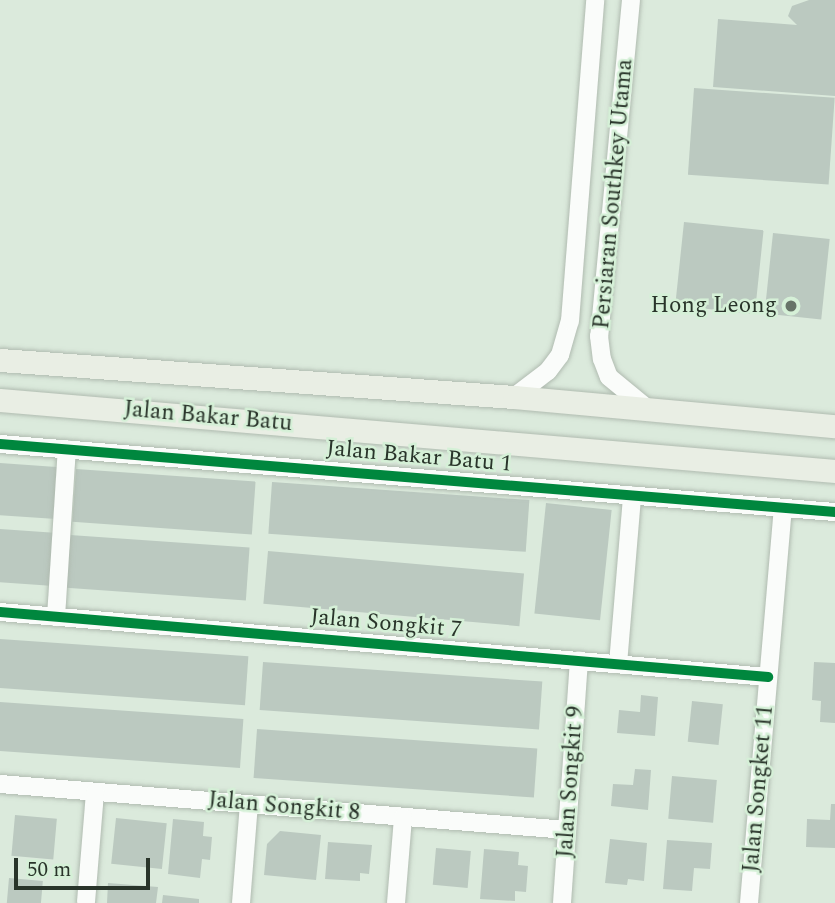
<!DOCTYPE html>
<style>
body{margin:0}
#map{position:relative;width:835px;height:903px;overflow:hidden;background:#dbeadc;font-family:Spectral,serif}
div>[style]{position:absolute}
.building>*{inset:0;background:#bbc9c0;transform-origin:0 0}
.roads{filter:drop-shadow(0 0 2px #b0bbb0) drop-shadow(0 0 2px #b0bbb0)}
.minor>*{height:18px;margin:-9px;padding:0 9px;transform-origin:9px;border-radius:9px;background:#fafcfa}
.major>*{height:23px;margin:-11.5px;padding:0 11.5px;transform-origin:11.5px;border-radius:11.5px;background:#e9eee4}
.cycleway>*{height:10px;margin:-5px;padding:0 5px;transform-origin:5px;border-radius:5px;background:#00873e}
.dots>*{width:19px;height:19px;translate:-50% -50%;box-sizing:border-box;border:4px solid #d5f0d7;border-radius:50%}
span{translate:-50% -50%;white-space:nowrap;text-align:center;line-height:1.15;-webkit-text-stroke:5px #d5f0d7;paint-order:stroke}
.street-label{font-size:23px;color:#29342a}
.poi-label{font-size:23px;color:#29342a}
.right{translate:-100% -50%;text-align:right}
.scale{position:absolute;left:14px;top:858px;width:136px;height:32px;box-sizing:border-box;border:4px solid #29342a;border-top:0;padding-left:9px;font-size:21px;line-height:24px;white-space:nowrap;color:#29342a;-webkit-text-stroke:5px #d5f0d7;paint-order:stroke}
</style>
<div id="map">
<div class="building">
<div style="clip-path:polygon(809px 0,835px 0,835px 96px,713px 87px,718px 19px,797px 25px,788px 16px,792px 6px)"></div>
<div style="left:694px;top:88px;width:141px;height:87px;rotate:4deg"></div>
<div style="left:684px;top:222px;width:80px;height:84px;rotate:6deg"></div>
<div style="left:773px;top:233px;width:57px;height:81px;rotate:6deg"></div>
<div style="left:0;top:463px;width:60px;height:52px;rotate:4deg"></div>
<div style="left:76px;top:469px;width:180px;height:53px;rotate:4deg"></div>
<div style="left:272px;top:482px;width:258px;height:52px;rotate:4deg"></div>
<div style="left:546px;top:503px;width:66px;height:111px;rotate:6deg"></div>
<div style="left:0;top:529px;width:54px;height:53px;rotate:4deg"></div>
<div style="left:70px;top:535px;width:180px;height:53px;rotate:4deg"></div>
<div style="left:268px;top:551px;width:257px;height:53px;rotate:5deg"></div>
<div style="left:0;top:639px;width:249px;height:49px;rotate:4deg"></div>
<div style="left:263px;top:662px;width:280px;height:48px;rotate:4deg"></div>
<div style="clip-path:polygon(814px 662px,835px 663px,835px 723px,820px 722px,821px 701px,812px 700px)"></div>
<div style="clip-path:polygon(641px 695px,658px 697px,655px 736px,617px 733px,619px 710px,640px 712px)"></div>
<div style="left:692px;top:701px;width:31px;height:41px;rotate:6deg"></div>
<div style="left:0;top:702px;width:244px;height:49px;rotate:4deg"></div>
<div style="left:257px;top:729px;width:281px;height:49px;rotate:4deg"></div>
<div style="clip-path:polygon(635px 769px,651px 770px,648px 810px,611px 806px,613px 784px,633px 785px)"></div>
<div style="left:672px;top:776px;width:45px;height:43px;rotate:5deg"></div>
<div style="clip-path:polygon(831px 804px,835px 804px,835px 848px,806px 847px,807px 819px,830px 820px)"></div>
<div style="left:15px;top:815px;width:42px;height:41px;rotate:5deg"></div>
<div style="left:116px;top:818px;width:51px;height:46px;rotate:6deg"></div>
<div style="clip-path:polygon(173px 819px,204px 822px,203px 836px,212px 837px,210px 860px,202px 859px,200px 878px,168px 874px)"></div>
<div style="clip-path:polygon(280px 831px,321px 835px,316px 880px,264px 875px,267px 844px)"></div>
<div style="clip-path:polygon(610px 839px,647px 843px,644px 881px,628px 879px,627px 885px,605px 883px)"></div>
<div style="clip-path:polygon(667px 840px,712px 843px,710px 869px,694px 868px,692px 891px,663px 889px)"></div>
<div style="clip-path:polygon(328px 842px,372px 845px,369px 874px,360px 873px,360px 881px,325px 879px)"></div>
<div style="left:436px;top:848px;width:35px;height:37px;rotate:5deg"></div>
<div style="clip-path:polygon(484px 849px,519px 852px,518px 865px,528px 866px,526px 892px,515px 891px,515px 901px,480px 899px)"></div>
<div style="left:9px;top:878px;width:34px;height:25px;rotate:5deg"></div>
<div style="clip-path:polygon(108px 883px,158px 887px,156px 903px,107px 903px)"></div>
<div style="clip-path:polygon(163px 895px,199px 899px,199px 903px,162px 903px)"></div>
</div>
<div class="roads">
<div class="minor">
<div style="left:631px;top:0;width:338px;rotate:95.4deg"></div>
<div style="left:599px;top:336px;width:23px;rotate:83deg"></div>
<div style="left:602px;top:359px;width:19px;rotate:69deg"></div>
<div style="left:609px;top:377px;width:50px;rotate:39.4deg"></div>
<div style="left:514px;top:397px;width:43px;rotate:-37.4deg"></div>
<div style="left:548px;top:371px;width:20px;rotate:-53deg"></div>
<div style="left:560px;top:355px;width:35px;rotate:-74deg"></div>
<div style="left:570px;top:321px;width:322px;rotate:-85.5deg"></div>
<div style="left:0;top:444px;width:838px;rotate:4.66deg"></div>
<div style="left:0;top:612px;width:771px;rotate:4.84deg"></div>
<div style="left:56px;top:617px;width:168px;rotate:-86.3deg"></div>
<div style="left:618px;top:664px;width:169px;rotate:-85.2deg"></div>
<div style="left:0;top:784px;width:569px;rotate:4.64deg"></div>
<div style="left:86px;top:902px;width:110px;rotate:-85.3deg"></div>
<div style="left:241px;top:903px;width:99px;rotate:-85.4deg"></div>
<div style="left:396px;top:903px;width:86px;rotate:-85.3deg"></div>
<div style="left:562px;top:903px;width:243px;rotate:-86deg"></div>
<div style="left:749px;top:903px;width:396px;rotate:-85.1deg"></div>
</div>
<div class="major">
<div style="left:0;top:360px;width:515px;rotate:4.12deg"></div>
<div style="left:514px;top:397px;width:322px;rotate:5.2deg"></div>
<div style="left:0;top:400px;width:838px;rotate:4.86deg"></div>
</div>
</div>
<div class="cycleway">
<div style="left:0;top:444px;width:838px;rotate:4.66deg"></div>
<div style="left:0;top:612px;width:771px;rotate:4.84deg"></div>
</div>
<div class="dots">
<div style="left:791px;top:306px;background:#677468"></div>
</div>
<div class="street-label">
<span style="left:614px;top:194px;rotate:-85deg">Persiaran Southkey Utama</span>
<span style="left:208px;top:417px;rotate:5deg">Jalan Bakar Batu</span>
<span style="left:419px;top:457px;rotate:5deg">Jalan Bakar Batu 1</span>
<span style="left:386px;top:624px;rotate:5deg">Jalan Songkit 7</span>
<span style="left:571px;top:782px;rotate:-86deg">Jalan Songkit 9</span>
<span style="left:759px;top:789px;rotate:-85deg">Jalan Songket 11</span>
<span style="left:284px;top:807px;rotate:5deg">Jalan Songkit 8</span>
</div>
<div class="poi-label">
<span class="right" style="left:777px;top:306px">Hong Leong</span>
</div>
<div class="scale">50 m</div>
</div>
